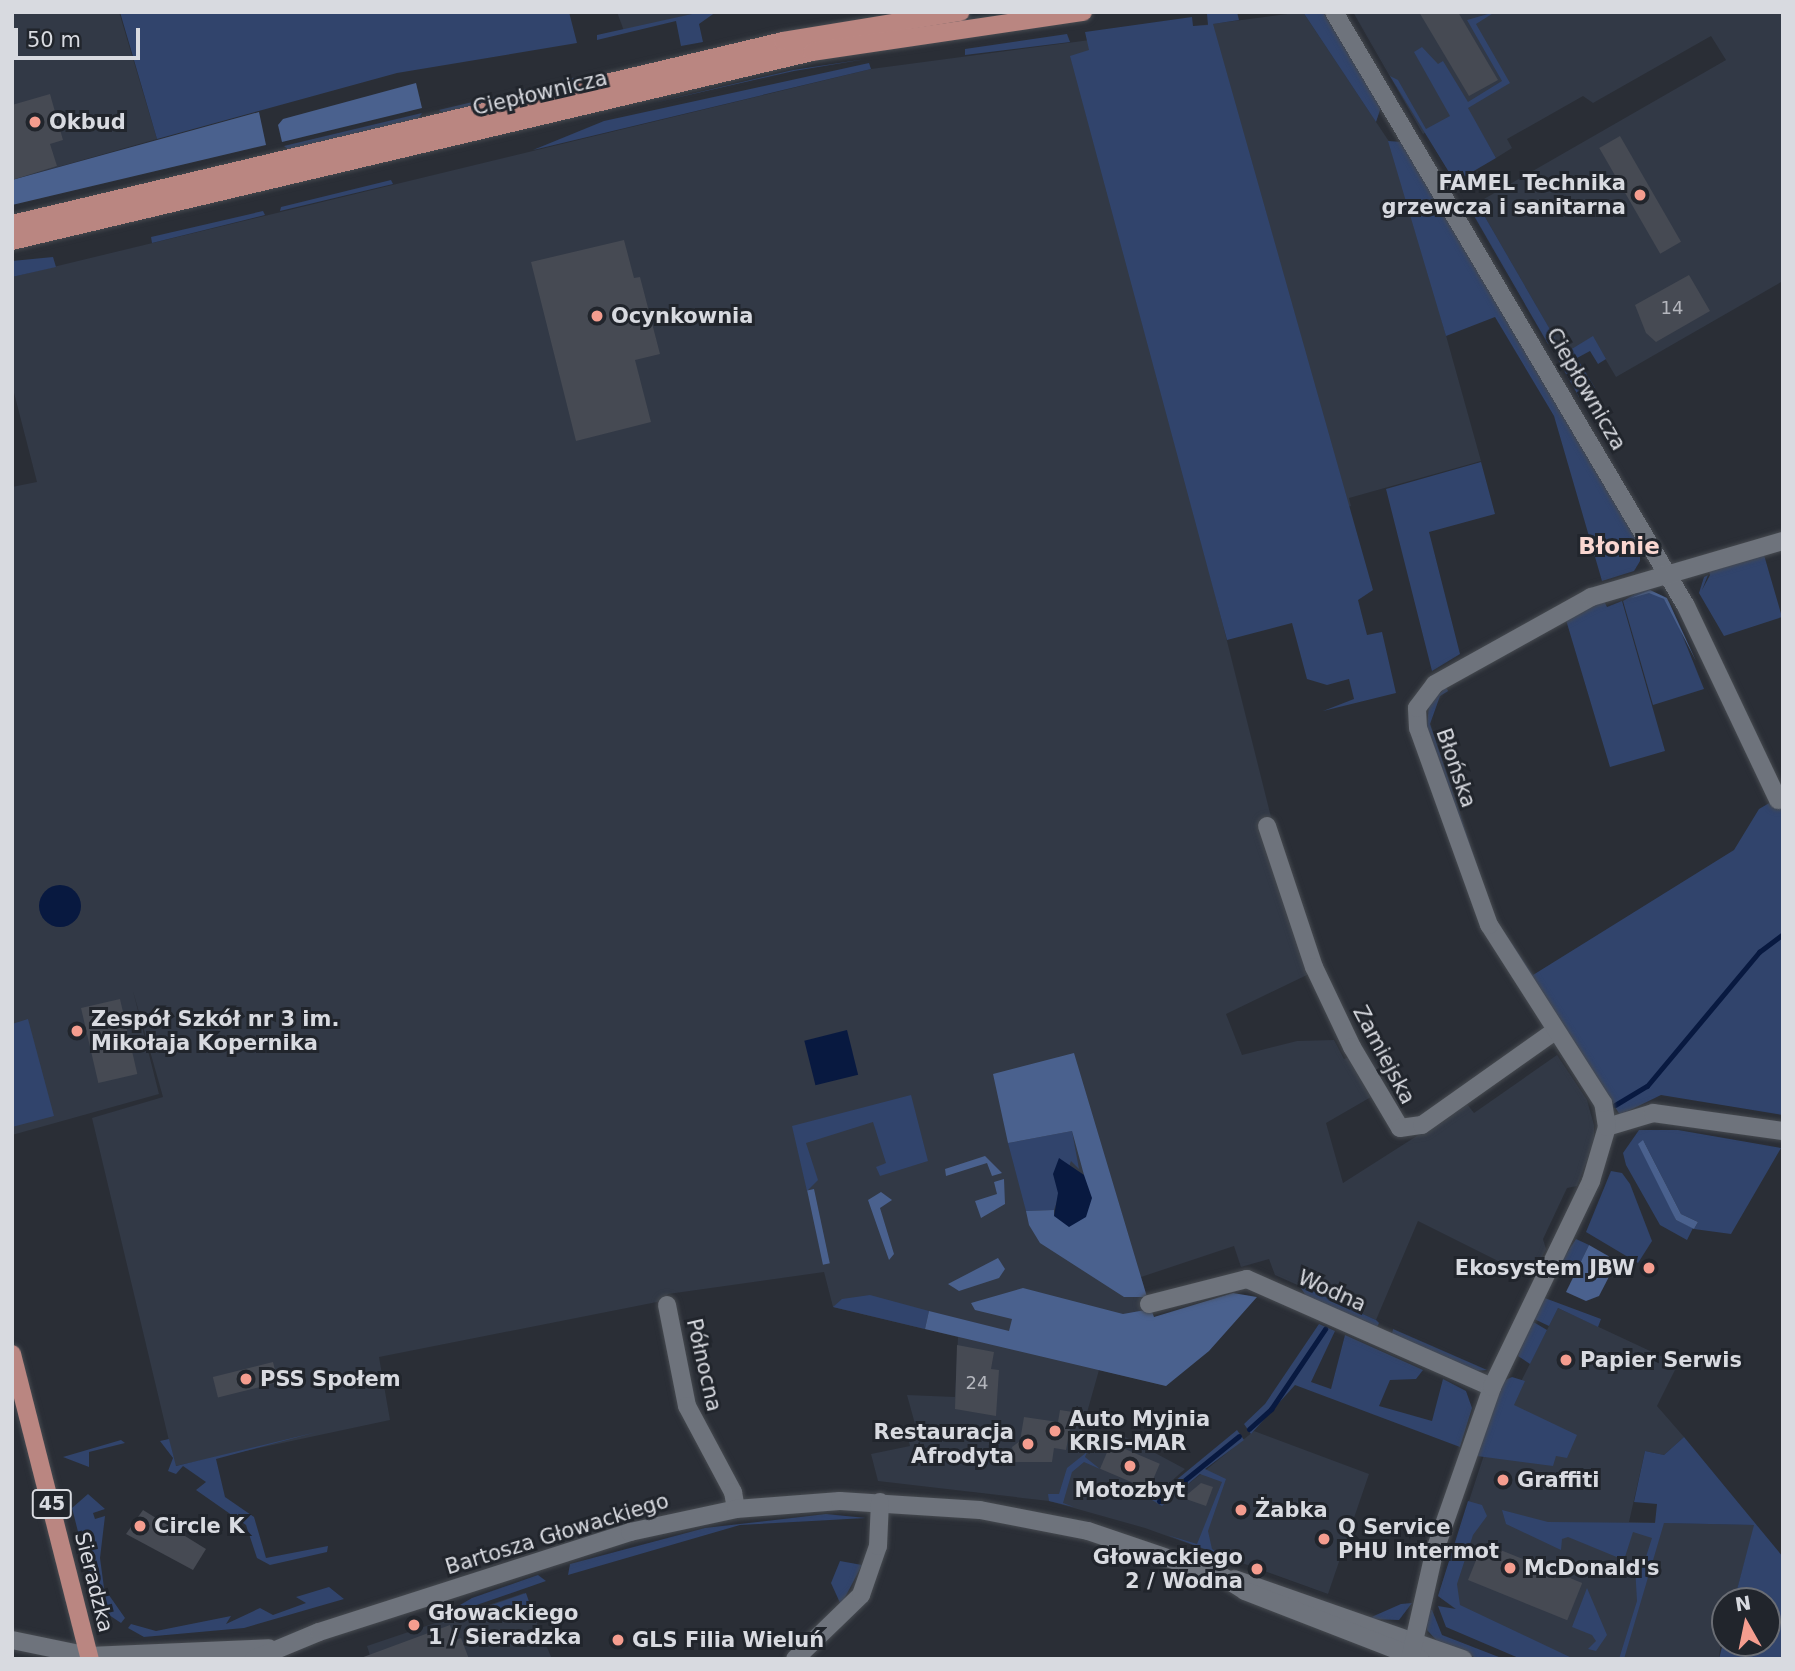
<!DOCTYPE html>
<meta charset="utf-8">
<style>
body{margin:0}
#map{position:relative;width:1795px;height:1671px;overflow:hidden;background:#2a2e36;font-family:"DejaVu Sans",sans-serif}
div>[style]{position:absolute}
.built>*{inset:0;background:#323946}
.green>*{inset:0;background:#31446c;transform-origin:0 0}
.forest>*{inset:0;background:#4a618e;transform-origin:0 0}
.water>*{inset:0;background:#081940;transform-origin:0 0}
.round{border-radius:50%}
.stream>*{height:5px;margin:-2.5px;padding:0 2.5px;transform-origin:2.5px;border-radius:2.5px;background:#081940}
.building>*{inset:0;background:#464a53;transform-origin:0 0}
.roads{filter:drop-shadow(0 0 2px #464a50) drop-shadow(0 0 2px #464a50)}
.minor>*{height:18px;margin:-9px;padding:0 9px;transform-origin:9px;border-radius:9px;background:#6e737c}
.major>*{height:18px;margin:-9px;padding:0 9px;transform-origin:9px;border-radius:9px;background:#ba8681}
.dots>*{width:19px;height:19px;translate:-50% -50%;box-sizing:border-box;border:4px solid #21252c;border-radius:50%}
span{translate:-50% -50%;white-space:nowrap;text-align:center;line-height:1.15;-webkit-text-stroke:6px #21252c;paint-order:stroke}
.number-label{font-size:18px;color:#b4b6bd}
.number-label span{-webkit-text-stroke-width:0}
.shield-label span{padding:2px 5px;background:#21252c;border:2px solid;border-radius:5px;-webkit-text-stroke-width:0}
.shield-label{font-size:19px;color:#d8dae0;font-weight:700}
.street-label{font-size:21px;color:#d8dae0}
.poi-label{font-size:21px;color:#d8dae0;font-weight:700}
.left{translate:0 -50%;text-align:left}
.right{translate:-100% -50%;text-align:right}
.neighbourhood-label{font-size:23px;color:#fad7d1;font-weight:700}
.frame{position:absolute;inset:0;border:14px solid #d8dae0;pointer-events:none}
.north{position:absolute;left:1711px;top:1587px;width:70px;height:70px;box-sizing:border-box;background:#21252c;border:2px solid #6a6d74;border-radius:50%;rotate:351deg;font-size:19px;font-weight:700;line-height:28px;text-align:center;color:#d8dae0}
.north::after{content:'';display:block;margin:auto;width:24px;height:32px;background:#f59d8f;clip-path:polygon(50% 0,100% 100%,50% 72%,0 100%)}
.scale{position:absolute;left:14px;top:28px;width:126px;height:32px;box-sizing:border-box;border:4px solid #d8dae0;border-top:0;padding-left:9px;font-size:21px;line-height:24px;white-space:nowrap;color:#d8dae0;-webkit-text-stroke:5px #21252c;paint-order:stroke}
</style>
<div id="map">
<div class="built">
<div style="clip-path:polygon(12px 12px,119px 12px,157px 139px,12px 180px)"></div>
<div style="clip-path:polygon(617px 12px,701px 12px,624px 31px)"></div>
<div style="clip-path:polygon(1303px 12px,1394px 149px,1481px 461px,1349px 498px,1351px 506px,1203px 545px,1272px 821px,1263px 832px,1309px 974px,1226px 1014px,1242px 1055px,1297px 1041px,1334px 1040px,1344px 1059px,1349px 1057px,1371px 1097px,1326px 1123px,1343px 1183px,1467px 1104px,1474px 1113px,1557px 1055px,1587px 1100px,1594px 1125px,1594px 1143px,1577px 1186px,1567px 1188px,1543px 1239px,1546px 1249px,1532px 1278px,1418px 1221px,1376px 1320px,1275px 1275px,1269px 1259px,1241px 1267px,1234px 1246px,1141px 1277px,1172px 1380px,1166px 1386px,1099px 1370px,1079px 1441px,1089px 1454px,1116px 1432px,1185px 1469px,1158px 1493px,1165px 1503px,1254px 1431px,1369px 1474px,1328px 1594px,1145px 1528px,1049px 1501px,878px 1481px,871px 1454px,910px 1446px,905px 1427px,915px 1424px,907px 1395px,955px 1397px,958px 1337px,833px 1307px,824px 1272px,668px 1294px,662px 1301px,379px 1357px,390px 1420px,175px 1466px,92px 1118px,163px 1097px,133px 991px,159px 1094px,12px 1135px,12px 487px,37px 482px,12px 385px,12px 277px,871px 69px)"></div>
<div style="clip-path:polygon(1353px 12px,1783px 12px,1783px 281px,1616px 377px,1593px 338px,1564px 354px,1477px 203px,1726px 60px,1711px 36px,1593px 103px,1583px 96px,1507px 139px,1512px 148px,1496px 158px,1467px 108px,1423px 134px)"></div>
<div style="clip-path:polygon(1558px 1308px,1678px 1364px,1657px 1406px,1684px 1437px,1664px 1455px,1645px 1451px,1629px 1522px,1755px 1525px,1734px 1601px,1725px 1601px,1719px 1659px,1550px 1659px,1466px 1617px,1438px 1596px,1484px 1455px)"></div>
<div style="clip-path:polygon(524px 1593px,552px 1659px,371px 1659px,367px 1646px)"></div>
</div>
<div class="green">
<div style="clip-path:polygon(120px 12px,569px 12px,577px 43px,397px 73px,157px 139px)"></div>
<div style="clip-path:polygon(701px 12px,716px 12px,699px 24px,703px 42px,681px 46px,676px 21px,597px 40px,597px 35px)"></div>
<div style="clip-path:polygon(1237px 12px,1239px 20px,1213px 24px,1373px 590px,1358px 600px,1367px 635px,1382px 632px,1396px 693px,1323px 711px,1354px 699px,1349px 679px,1327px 685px,1307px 679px,1292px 623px,1227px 640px,1070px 56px,1089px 50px,1085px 32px,1192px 17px,1193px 26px,1208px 25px,1207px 14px)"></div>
<div style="clip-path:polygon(1303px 12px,1323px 12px,1381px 107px,1376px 122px)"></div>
<div style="clip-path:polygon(1495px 12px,1476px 24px,1510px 83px,1468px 108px,1496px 158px,1455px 182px,1390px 76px,1398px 80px,1426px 129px,1450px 116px,1414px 52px,1422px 47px,1438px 64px,1443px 61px,1468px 102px,1502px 81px,1467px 20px)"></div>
<div style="clip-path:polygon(1067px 34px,1070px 42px,965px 55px,965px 49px)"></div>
<div style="clip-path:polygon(866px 59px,794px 71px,649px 104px,793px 70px)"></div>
<div style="clip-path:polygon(869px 63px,871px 69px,533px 150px,604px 121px)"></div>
<div style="clip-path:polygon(578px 77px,572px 83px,447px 116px,439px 110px)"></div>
<div style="clip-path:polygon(422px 113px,416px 122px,289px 150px,284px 146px)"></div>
<div style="clip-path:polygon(1388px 141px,1402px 142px,1640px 542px,1640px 561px,1634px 571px,1602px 581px,1554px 416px,1495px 317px,1446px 336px)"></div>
<div style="clip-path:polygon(391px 180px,393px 184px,280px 211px,281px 207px)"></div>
<div style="left:1477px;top:203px;width:158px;height:9px;rotate:60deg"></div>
<div style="clip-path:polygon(263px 211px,265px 215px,152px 243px,151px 237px)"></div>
<div style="clip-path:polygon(53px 257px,56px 267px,12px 277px,12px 261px)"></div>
<div style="clip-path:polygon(1593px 336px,1606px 359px,1598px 364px,1590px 351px,1577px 358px,1595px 388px,1579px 397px,1557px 358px)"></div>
<div style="clip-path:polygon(1481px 462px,1495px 514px,1429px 532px,1460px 654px,1432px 671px,1386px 489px)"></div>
<div style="clip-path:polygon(1764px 555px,1782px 617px,1724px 636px,1699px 593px,1704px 577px,1708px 575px,1702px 590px,1710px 575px,1709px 571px)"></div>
<div style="clip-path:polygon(1645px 588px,1669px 602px,1704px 689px,1653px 705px,1623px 601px)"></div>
<div style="clip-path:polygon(1604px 601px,1607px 607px,1622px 601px,1665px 751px,1610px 767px,1566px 620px)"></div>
<div style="clip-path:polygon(1446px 687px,1448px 691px,1440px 696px,1430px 724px,1482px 880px,1427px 727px,1429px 704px)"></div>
<div style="clip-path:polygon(1783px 795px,1783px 1115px,1661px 1095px,1620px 1115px,1495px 918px,1533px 975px,1734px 850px,1759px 809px)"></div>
<div style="clip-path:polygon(28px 1019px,54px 1116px,12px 1127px,12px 1024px)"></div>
<div style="clip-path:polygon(911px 1095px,928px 1161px,880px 1176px,876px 1167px,886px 1163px,873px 1122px,806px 1143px,818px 1180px,807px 1191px,792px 1126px)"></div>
<div style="clip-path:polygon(1639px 1130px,1678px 1130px,1781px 1148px,1731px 1234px,1694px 1229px,1698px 1222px,1681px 1214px,1643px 1140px,1676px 1220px,1693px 1228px,1687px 1240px,1660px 1225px,1626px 1165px,1623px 1153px)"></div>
<div style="clip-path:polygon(1072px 1131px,1079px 1169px,1071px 1161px,1054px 1210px,1026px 1211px,1008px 1143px)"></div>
<div style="clip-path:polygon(1611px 1171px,1622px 1173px,1630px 1184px,1652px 1241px,1638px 1263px,1586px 1232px)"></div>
<div style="clip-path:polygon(1576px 1239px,1589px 1245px,1577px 1270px,1560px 1263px)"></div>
<div style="clip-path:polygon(1299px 1285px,1376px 1320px,1379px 1323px,1377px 1327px,1306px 1296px)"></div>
<div style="clip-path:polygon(870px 1295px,929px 1311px,925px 1329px,833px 1307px,842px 1299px)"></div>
<div style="clip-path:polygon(1542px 1297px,1601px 1319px,1598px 1327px,1558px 1308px,1549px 1326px,1532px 1318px)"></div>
<div style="clip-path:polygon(1530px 1320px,1547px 1330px,1530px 1364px,1518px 1356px)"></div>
<div style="clip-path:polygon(1319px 1324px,1335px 1331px,1311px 1382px,1331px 1389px,1345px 1335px,1423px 1370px,1416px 1379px,1390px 1380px,1379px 1406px,1432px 1421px,1443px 1379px,1466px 1391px,1472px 1408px,1460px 1447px,1295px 1385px,1251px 1434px,1244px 1424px,1265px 1404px)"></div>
<div style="clip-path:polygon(1393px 1329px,1487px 1370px,1475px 1371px,1392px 1334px)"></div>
<div style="clip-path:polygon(1512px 1377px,1525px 1381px,1514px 1405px,1577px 1435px,1567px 1458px,1556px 1456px,1553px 1466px,1477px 1456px,1501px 1382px)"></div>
<div style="clip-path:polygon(1237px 1430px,1244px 1440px,1205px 1469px,1226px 1479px,1208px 1531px,1212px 1549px,1221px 1555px,1167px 1535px,1197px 1544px,1222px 1482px,1200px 1474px,1162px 1506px,1152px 1500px)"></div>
<div style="clip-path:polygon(317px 1432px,216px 1459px,225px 1497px,254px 1517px,266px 1558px,328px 1546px,327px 1552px,270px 1565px,257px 1558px,246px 1525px,196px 1490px,206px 1482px,183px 1466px,176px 1474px,168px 1471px,173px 1458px,160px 1441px,169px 1439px,176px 1466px)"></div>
<div style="clip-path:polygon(1684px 1437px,1783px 1557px,1783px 1659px,1719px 1659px,1725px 1635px,1725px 1643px,1767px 1643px,1767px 1601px,1734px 1601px,1754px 1525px,1664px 1523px,1624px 1659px,1619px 1659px,1637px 1601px,1635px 1566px,1644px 1563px,1652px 1538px,1633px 1532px,1624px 1560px,1568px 1537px,1562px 1539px,1561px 1550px,1506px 1524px,1502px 1510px,1548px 1522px,1655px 1523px,1657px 1504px,1634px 1502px,1645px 1451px,1664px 1455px)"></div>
<div style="clip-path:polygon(121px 1440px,125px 1443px,89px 1452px,89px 1467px,63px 1457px)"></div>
<div style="clip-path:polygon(1087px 1452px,1085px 1457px,1100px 1469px,1084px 1462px,1072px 1472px,1063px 1503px,1074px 1507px,1049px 1501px,1048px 1494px,1059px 1494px,1067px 1468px)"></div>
<div style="clip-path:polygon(88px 1494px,105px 1509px,93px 1513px,95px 1519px,105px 1516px,100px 1558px,104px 1588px,125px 1618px,121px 1623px,97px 1607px,94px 1595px,72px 1508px)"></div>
<div style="clip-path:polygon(1468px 1501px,1482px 1505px,1487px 1516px,1473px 1535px,1457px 1584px,1460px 1605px,1574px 1659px,1521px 1659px,1446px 1627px,1438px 1606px,1456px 1609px,1438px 1596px)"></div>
<div style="clip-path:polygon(826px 1514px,866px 1518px,740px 1525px,568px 1575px,570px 1564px,705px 1528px)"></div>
<div style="clip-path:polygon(840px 1561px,862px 1565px,841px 1605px,831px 1583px)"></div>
<div style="clip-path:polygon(538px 1575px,546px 1581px,436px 1619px,472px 1598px)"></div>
<div style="clip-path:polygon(329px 1587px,344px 1599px,244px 1628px,144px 1637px,128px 1628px,131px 1624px,156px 1631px,231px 1616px,226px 1624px,260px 1608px,273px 1615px,306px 1603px,296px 1597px)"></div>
<div style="clip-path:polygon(1587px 1588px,1607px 1635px,1596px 1651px,1588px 1649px,1596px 1641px,1592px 1635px,1572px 1627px)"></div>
<div style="clip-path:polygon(526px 1593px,533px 1613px,520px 1618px,512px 1606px,483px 1616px,483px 1608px)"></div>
<div style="clip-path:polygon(1412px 1603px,1399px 1620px,1367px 1619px,1401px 1604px)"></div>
<div style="clip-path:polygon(1426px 1609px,1432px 1610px,1442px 1635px,1504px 1659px,1479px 1659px,1439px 1643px,1427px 1630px)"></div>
</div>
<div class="forest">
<div style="clip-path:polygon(416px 83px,422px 108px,282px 142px,278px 125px,283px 119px)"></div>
<div style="clip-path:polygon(259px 112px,266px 145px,12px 205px,12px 180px)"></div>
<div style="clip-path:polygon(1650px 590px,1667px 598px,1696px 661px,1664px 599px,1649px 593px,1631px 598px)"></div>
<div style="clip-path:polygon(1074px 1053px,1147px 1297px,1124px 1297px,1040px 1243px,1029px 1225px,1026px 1211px,1054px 1210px,1054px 1216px,1084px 1175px,1072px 1131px,1008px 1143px,993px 1074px)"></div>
<div style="clip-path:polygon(1643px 1140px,1681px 1214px,1698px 1222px,1694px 1229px,1676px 1220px,1638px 1144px)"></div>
<div style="clip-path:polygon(985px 1156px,1002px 1173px,992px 1176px,987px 1163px,946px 1176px,945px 1169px)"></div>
<div style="clip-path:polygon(1004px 1179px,1005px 1204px,981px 1218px,975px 1201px,997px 1194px,994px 1182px)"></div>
<div style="left:814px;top:1189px;width:76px;height:7px;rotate:78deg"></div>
<div style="clip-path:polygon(881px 1192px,892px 1200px,880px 1208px,894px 1254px,889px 1260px,868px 1200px)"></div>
<div style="clip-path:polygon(1589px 1245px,1610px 1257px,1613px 1269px,1599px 1296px,1586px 1301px,1566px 1292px)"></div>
<div style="clip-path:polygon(998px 1258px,1005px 1269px,999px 1278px,959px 1291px,948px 1284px)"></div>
<div style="clip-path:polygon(1023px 1288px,1123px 1314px,1151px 1309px,1154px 1317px,1233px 1293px,1257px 1297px,1209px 1351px,1166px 1386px,925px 1329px,929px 1311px,1009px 1331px,1012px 1319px,975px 1310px,971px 1303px)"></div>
</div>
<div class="water">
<div class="round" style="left:39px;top:885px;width:42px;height:42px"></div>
<div style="left:847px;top:1030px;width:46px;height:44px;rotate:76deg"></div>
<div style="clip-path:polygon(1059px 1158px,1084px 1175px,1092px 1198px,1086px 1217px,1069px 1227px,1054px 1216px,1058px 1193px,1053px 1174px)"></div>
</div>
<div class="stream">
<div style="left:1615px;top:1105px;width:37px;rotate:-31deg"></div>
<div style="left:1647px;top:1086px;width:175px;rotate:-50.1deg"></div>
<div style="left:1759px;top:952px;width:30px;rotate:-37deg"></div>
<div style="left:1249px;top:1429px;width:30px;rotate:-42deg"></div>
<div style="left:1271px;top:1409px;width:97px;rotate:-56deg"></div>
<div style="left:1159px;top:1501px;width:103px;rotate:-39.1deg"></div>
</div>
<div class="building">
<div style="clip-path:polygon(1419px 12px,1458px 12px,1498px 80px,1469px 96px)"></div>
<div style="clip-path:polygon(50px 94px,63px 140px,50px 144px,57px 166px,12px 180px,12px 105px)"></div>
<div style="left:1620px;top:136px;width:122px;height:24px;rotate:60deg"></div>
<div style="clip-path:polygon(624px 240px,634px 278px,640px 277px,660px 354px,635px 360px,651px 422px,576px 441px,531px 262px)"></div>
<div style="clip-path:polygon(1689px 275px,1710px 311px,1656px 342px,1646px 333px,1635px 305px)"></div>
<div style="left:120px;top:999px;width:77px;height:40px;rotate:77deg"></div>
<div style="clip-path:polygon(957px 1345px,994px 1352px,991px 1369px,999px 1370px,996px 1416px,955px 1409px)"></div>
<div style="left:273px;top:1362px;width:21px;height:62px;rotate:76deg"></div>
<div style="clip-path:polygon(1060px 1410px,1073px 1412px,1066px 1450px,1054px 1448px,1052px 1462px,1015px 1462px,1012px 1447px,1020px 1441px,1024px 1417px,1058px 1422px)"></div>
<div style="left:1111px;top:1443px;width:53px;height:28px;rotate:23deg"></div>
<div style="clip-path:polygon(1201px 1483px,1213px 1487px,1206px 1506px,1183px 1498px)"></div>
<div style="clip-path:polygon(143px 1510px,206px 1549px,193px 1570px,126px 1534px)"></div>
<div style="left:1483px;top:1543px;width:107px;height:40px;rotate:22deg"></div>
<div style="clip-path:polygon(450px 1625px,455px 1640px,461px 1638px,469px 1659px,358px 1659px)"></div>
</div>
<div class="roads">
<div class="minor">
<div style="left:1334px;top:12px;width:690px;rotate:59.35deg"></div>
<div style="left:1686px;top:606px;width:215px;rotate:64.6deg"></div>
<div style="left:1267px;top:826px;width:149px;rotate:71.6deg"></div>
<div style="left:1314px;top:967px;width:89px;rotate:64.6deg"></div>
<div style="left:1352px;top:1047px;width:94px;rotate:59.3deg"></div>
<div style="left:1400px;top:1128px;width:22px;rotate:-8deg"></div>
<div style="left:1422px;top:1125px;width:163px;rotate:-35.3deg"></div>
<div style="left:1607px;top:1127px;width:48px;rotate:-16.9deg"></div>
<div style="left:1653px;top:1113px;width:131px;rotate:7.9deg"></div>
<div style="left:1149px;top:1304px;width:101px;rotate:-14.3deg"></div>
<div style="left:1247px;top:1279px;width:268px;rotate:23.8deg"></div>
<div style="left:667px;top:1305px;width:103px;rotate:78.8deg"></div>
<div style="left:687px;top:1406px;width:98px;rotate:61.9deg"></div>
<div style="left:733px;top:1492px;width:17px;rotate:80deg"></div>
<div style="left:1234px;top:1579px;width:243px;rotate:19.3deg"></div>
<div style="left:12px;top:1640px;width:79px;rotate:11.7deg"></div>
<div style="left:89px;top:1656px;width:180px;rotate:-2.5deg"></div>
<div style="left:254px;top:1659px;width:70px;rotate:-22.6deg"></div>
<div style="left:319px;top:1632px;width:327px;rotate:-17.8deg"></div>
<div style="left:630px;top:1532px;width:108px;rotate:-12.2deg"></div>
<div style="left:736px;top:1509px;width:104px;rotate:-4.4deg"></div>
<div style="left:840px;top:1501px;width:140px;rotate:3.7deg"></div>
<div style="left:980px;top:1510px;width:110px;rotate:11deg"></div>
<div style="left:1088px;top:1531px;width:143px;rotate:18.8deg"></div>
<div style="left:1223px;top:1577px;width:26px;rotate:32deg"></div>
<div style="left:1245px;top:1591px;width:188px;rotate:21.2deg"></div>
<div style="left:795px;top:1659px;width:92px;rotate:-44.1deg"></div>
<div style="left:861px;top:1595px;width:52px;rotate:-70.9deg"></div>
<div style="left:878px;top:1546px;width:44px;rotate:-87.4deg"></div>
<div style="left:1410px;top:1659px;width:109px;rotate:-77.2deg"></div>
<div style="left:1434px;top:1553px;width:176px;rotate:-70.7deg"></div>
<div style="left:1492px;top:1387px;width:229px;rotate:-64.3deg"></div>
<div style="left:1591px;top:1181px;width:56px;rotate:-73.5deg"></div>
<div style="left:1607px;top:1127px;width:24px;rotate:-99deg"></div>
<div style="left:1603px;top:1103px;width:211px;rotate:-122.6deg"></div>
<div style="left:1489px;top:925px;width:209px;rotate:-109.8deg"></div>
<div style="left:1418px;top:728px;width:20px;rotate:-93deg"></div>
<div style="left:1417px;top:708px;width:30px;rotate:-53deg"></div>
<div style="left:1435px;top:684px;width:179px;rotate:-29.1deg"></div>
<div style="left:1591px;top:597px;width:200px;rotate:-16.3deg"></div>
</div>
<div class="major">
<div style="left:12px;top:224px;width:792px;rotate:-13.35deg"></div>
<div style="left:783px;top:41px;width:180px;rotate:-9.3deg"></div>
<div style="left:12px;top:241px;width:822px;rotate:-13.29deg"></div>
<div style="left:812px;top:52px;width:274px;rotate:-8.4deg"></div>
<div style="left:12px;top:1354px;width:315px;rotate:75.7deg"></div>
</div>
</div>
<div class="dots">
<div style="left:35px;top:122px;background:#f59d8f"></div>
<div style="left:1640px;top:195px;background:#f59d8f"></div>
<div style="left:597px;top:316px;background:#f59d8f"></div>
<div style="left:77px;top:1031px;background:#f59d8f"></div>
<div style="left:1649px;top:1268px;background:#f59d8f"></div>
<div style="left:1566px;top:1360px;background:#f59d8f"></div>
<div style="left:246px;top:1379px;background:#f59d8f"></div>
<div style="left:1055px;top:1431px;background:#f59d8f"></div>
<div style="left:1028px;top:1444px;background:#f59d8f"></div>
<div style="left:1130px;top:1466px;background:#f59d8f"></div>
<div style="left:1503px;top:1480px;background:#f59d8f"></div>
<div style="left:1241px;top:1510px;background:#f59d8f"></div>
<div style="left:140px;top:1526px;background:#f59d8f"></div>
<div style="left:1324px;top:1539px;background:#f59d8f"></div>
<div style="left:1510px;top:1568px;background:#f59d8f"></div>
<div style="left:1257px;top:1569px;background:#f59d8f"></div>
<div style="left:414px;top:1625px;background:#f59d8f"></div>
<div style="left:618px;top:1640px;background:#f59d8f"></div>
</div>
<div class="number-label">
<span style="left:1672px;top:308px">14</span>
<span style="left:977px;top:1383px">24</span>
</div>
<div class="shield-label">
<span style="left:52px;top:1504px">45</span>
</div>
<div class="street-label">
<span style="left:540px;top:93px;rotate:-13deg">Ciepłownicza</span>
<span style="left:1586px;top:389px;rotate:60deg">Ciepłownicza</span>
<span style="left:1456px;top:768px;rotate:71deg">Błońska</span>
<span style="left:1384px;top:1055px;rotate:62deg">Zamiejska</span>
<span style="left:1332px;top:1291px;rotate:24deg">Wodna</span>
<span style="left:704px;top:1365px;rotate:77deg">Północna</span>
<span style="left:557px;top:1534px;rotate:-17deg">Bartosza Głowackiego</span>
<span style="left:94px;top:1582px;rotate:76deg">Sieradzka</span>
</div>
<div class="poi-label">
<span class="left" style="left:49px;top:122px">Okbud</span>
<span class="right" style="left:1626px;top:195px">FAMEL Technika<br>grzewcza i sanitarna</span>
<span class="left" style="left:611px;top:316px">Ocynkownia</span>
<span class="left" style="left:91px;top:1031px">Zespół Szkół nr 3 im.<br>Mikołaja Kopernika</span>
<span class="right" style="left:1635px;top:1268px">Ekosystem JBW</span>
<span class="left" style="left:1580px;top:1360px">Papier Serwis</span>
<span class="left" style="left:260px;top:1379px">PSS Społem</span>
<span class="left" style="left:1069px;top:1431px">Auto Myjnia<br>KRIS-MAR</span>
<span class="right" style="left:1014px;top:1444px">Restauracja<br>Afrodyta</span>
<span class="left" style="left:1517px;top:1480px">Graffiti</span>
<span style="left:1130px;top:1490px">Motozbyt</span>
<span class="left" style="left:1255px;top:1510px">Żabka</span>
<span class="left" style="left:154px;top:1526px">Circle K</span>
<span class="left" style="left:1338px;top:1539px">Q Service<br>PHU Intermot</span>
<span class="right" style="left:1243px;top:1569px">Głowackiego<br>2 / Wodna</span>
<span class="left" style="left:1524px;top:1568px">McDonald's</span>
<span class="left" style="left:428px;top:1625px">Głowackiego<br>1 / Sieradzka</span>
<span class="left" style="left:632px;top:1640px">GLS Filia Wieluń</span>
</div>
<div class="neighbourhood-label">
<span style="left:1619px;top:546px">Błonie</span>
</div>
<div class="frame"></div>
<div class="north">N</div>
<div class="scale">50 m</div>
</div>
